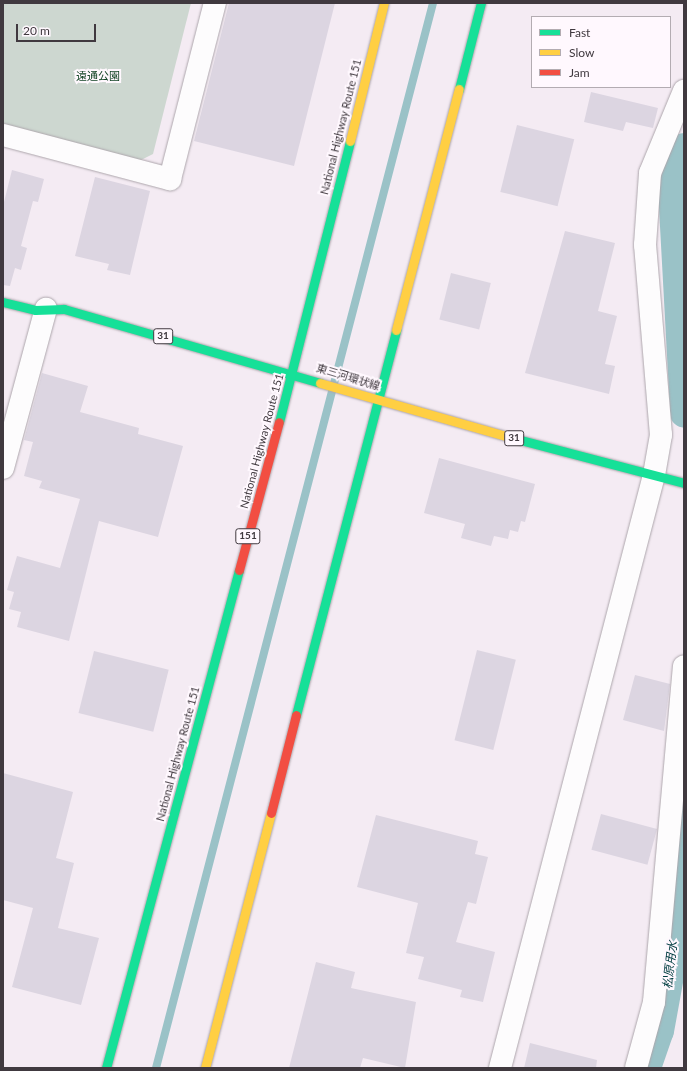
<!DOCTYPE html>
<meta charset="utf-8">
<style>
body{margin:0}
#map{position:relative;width:687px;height:1071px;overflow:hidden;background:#f4ebf3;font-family:Lato,"Noto Sans JP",sans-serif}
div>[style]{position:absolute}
.green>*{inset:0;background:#cdd7d0}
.stream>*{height:8px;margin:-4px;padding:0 4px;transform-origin:4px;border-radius:4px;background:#9ac2c7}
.canal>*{height:28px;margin:-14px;padding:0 14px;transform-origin:14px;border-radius:14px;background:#9ac2c7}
.building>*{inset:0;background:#dcd5e1;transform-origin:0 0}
.roads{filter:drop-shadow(0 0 1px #ada6ac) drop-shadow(0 0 1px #ada6ac)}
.street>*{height:22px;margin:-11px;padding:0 11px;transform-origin:11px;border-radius:11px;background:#fdfcfd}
.fast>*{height:9px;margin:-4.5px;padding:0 4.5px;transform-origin:4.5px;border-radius:4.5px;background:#16e098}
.slow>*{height:9px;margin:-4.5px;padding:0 4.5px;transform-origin:4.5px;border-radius:4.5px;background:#ffcf43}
.jam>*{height:9px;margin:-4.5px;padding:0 4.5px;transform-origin:4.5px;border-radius:4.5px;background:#f24e42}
span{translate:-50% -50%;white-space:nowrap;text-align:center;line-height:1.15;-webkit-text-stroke:4px #fff8fe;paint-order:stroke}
.shield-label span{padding:1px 3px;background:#fff8fe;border:1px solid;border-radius:3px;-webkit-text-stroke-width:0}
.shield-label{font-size:10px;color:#40393f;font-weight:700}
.park-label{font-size:11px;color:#114223}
.street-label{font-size:11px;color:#40393f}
.water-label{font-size:12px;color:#003d40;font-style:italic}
.frame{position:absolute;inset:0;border:4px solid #40393f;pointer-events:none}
.legend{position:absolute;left:531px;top:16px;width:140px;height:72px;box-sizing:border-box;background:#fff8fe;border:1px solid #b3acb2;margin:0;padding:5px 7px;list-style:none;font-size:12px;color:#40393f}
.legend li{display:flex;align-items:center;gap:8px;height:20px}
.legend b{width:20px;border:1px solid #b3acb2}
.scale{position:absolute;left:16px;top:24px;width:80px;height:18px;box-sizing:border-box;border:2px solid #40393f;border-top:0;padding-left:5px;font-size:12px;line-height:14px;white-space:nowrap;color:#40393f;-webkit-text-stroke:3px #fff8fe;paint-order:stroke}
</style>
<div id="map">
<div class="green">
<div style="clip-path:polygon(3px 3px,191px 3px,153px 154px,137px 162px,3px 126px)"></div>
</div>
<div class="stream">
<div style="left:156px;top:1068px;width:1100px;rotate:-75.42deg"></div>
</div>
<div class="canal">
<div style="left:684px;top:147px;width:44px;rotate:105.9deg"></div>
<div style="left:672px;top:189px;width:225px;rotate:86.9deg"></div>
<div style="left:647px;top:1068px;width:39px;rotate:-71deg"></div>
<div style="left:660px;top:1031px;width:56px;rotate:-79.7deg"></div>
<div style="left:670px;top:976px;width:165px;rotate:-85.1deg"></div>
</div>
<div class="building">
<div style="clip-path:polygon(229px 3px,335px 3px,294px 166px,194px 141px)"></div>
<div style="clip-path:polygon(591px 92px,658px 108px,653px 128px,626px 122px,623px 131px,584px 122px)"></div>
<div style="left:517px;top:125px;width:59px;height:69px;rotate:14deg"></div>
<div style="clip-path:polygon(12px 170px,44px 179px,38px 202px,33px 201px,21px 246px,27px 248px,21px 270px,15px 268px,10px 286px,3px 285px,3px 206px)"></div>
<div style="clip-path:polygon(95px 177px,150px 191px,130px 275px,107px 270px,109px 264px,75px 256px)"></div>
<div style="clip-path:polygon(565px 231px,615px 243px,598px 311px,617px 316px,605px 364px,615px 366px,609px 394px,525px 373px)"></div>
<div style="left:451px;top:273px;width:41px;height:48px;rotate:14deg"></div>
<div style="clip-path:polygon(42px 373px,88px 386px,80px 412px,139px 428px,138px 434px,183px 446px,158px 537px,99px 521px,69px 641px,17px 627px,21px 612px,9px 609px,14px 592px,7px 590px,17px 556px,60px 568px,80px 499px,39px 488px,42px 481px,24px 476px,33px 442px,24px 440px)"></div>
<div style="clip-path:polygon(439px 458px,535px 484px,525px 522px,521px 521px,518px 532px,510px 530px,508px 539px,494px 536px,491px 546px,461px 538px,465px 524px,424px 513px)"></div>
<div style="left:477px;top:650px;width:40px;height:93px;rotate:14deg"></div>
<div style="left:94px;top:651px;width:77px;height:64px;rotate:14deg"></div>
<div style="clip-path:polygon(635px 675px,670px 684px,664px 731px,623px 720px)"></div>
<div style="clip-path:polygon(3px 773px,73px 792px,56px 858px,74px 863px,58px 928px,99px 938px,81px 1005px,12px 987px,33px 908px,3px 900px)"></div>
<div style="left:601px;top:814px;width:58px;height:37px;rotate:15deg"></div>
<div style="clip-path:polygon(376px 815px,478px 841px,475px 854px,488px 857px,476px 904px,468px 902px,456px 942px,495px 952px,483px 1002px,460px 997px,462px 990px,418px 979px,424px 957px,406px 953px,418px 903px,357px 887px)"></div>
<div style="clip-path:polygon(316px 962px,355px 972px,351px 988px,416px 1002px,405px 1068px,363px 1058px,360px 1068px,289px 1068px)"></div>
<div style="clip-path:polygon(530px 1043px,597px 1060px,596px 1068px,524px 1068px)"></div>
</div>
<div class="roads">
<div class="street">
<div style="left:3px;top:135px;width:173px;rotate:14.8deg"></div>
<div style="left:170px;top:179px;width:182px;rotate:-75.7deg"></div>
<div style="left:3px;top:468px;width:165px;rotate:-74.9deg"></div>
<div style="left:500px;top:1068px;width:613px;rotate:-75.44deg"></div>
<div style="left:654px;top:475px;width:41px;rotate:-80.1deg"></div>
<div style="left:661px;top:435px;width:191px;rotate:-94.8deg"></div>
<div style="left:645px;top:245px;width:72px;rotate:-86deg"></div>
<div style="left:650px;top:173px;width:89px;rotate:-67.5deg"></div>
<div style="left:636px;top:1068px;width:68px;rotate:-74.7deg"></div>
<div style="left:654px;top:1002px;width:337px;rotate:-84.9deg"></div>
</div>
<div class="fast">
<div style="left:459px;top:89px;width:89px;rotate:-75.7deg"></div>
<div style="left:3px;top:302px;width:33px;rotate:14deg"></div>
<div style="left:35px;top:310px;width:29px;rotate:-2deg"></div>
<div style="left:64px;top:309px;width:266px;rotate:16.1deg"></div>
<div style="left:279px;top:422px;width:290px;rotate:-75.8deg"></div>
<div style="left:513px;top:438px;width:177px;rotate:14.7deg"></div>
<div style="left:296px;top:715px;width:398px;rotate:-75.4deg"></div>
<div style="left:106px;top:1068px;width:515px;rotate:-75.05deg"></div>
</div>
<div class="slow">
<div style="left:350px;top:141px;width:142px;rotate:-76.2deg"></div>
<div style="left:396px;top:330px;width:249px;rotate:-75.4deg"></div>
<div style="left:320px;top:383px;width:201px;rotate:15.9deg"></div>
<div style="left:205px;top:1068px;width:263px;rotate:-75.5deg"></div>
</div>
<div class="jam">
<div style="left:239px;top:570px;width:153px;rotate:-74.9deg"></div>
<div style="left:271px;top:813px;width:101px;rotate:-75.7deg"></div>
</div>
</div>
<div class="shield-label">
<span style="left:163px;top:336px">31</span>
<span style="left:514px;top:438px">31</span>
<span style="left:248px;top:536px">151</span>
</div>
<div class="park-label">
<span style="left:98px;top:76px">遠通公園</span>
</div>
<div class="street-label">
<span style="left:341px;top:127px;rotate:-76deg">National Highway Route 151</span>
<span style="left:348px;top:377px;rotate:17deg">東三河環状線</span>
<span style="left:262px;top:441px;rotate:-75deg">National Highway Route 151</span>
<span style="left:178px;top:754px;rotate:-75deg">National Highway Route 151</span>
</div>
<div class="water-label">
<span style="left:670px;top:965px;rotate:-83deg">松原用水</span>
</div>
<div class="frame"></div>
<ul class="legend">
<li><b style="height:5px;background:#16e098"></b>Fast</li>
<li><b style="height:5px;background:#ffcf43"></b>Slow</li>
<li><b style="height:5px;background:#f24e42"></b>Jam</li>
</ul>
<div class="scale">20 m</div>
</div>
